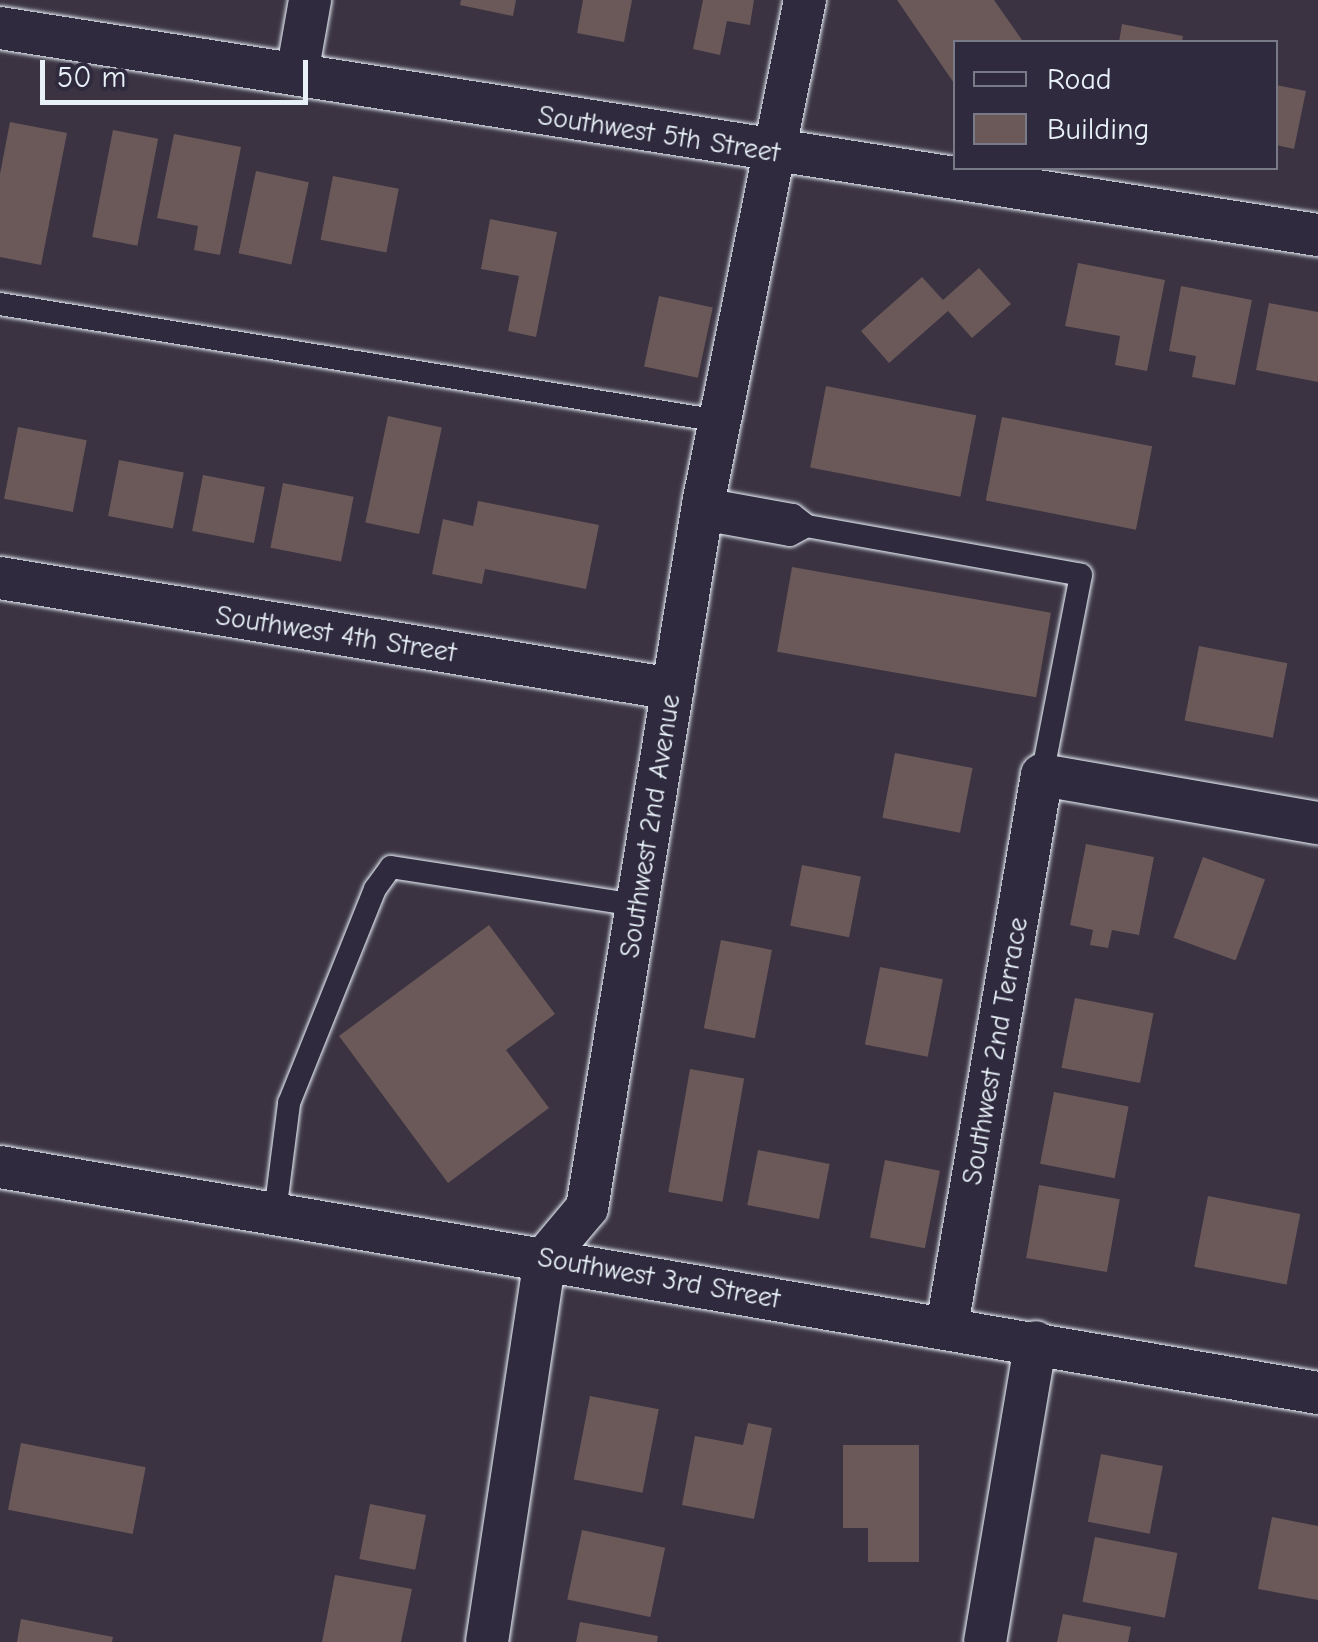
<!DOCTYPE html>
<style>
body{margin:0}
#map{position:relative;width:1318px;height:1642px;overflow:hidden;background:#3b3342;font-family:"Comic Neue",sans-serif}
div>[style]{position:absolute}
.building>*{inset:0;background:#6a5958;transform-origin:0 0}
.roads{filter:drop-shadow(0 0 2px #e8f1f8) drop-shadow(0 0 2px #e8f1f8)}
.lane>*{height:22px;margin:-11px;padding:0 11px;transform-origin:11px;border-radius:11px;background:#2f2a3d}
.street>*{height:42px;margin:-21px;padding:0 21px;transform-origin:21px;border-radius:21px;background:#2f2a3d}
span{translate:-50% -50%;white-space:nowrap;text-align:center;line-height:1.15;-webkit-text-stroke:8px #2f2a3d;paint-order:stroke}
.street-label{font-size:28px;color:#e8f1f8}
.legend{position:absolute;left:953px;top:40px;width:325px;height:130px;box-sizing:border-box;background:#2f2a3d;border:2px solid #797a88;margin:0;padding:12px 18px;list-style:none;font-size:30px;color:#e8f1f8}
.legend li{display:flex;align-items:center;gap:20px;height:50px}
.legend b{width:50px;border:2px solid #797a88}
.scale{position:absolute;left:40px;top:60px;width:268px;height:45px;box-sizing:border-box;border:5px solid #e8f1f8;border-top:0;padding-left:12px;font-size:30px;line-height:35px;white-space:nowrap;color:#e8f1f8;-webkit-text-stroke:8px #2f2a3d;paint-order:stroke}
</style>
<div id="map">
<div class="building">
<div style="clip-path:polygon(461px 0,516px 0,513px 16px,460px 5px)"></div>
<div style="clip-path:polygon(583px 0,632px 0,624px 42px,577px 33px)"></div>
<div style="clip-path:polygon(703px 0,754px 0,750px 25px,727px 21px,720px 55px,693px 49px)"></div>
<div style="clip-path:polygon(897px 0,994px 0,1022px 40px,956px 42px,956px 86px)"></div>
<div style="clip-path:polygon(1122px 24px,1183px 36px,1182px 42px,1119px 42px)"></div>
<div style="clip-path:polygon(1276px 85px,1306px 91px,1294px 149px,1276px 145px)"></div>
<div style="clip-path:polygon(10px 122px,67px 133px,41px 265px,0 257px,0 174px)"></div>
<div style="left:113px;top:130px;width:46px;height:109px;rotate:11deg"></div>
<div style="clip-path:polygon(174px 134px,241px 147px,220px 255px,194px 250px,198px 226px,157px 218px)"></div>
<div style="left:256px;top:171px;width:54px;height:84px;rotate:12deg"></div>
<div style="left:333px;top:176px;width:67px;height:65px;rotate:11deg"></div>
<div style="clip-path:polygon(490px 219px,557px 232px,536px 337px,508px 331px,519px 276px,481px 269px)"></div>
<div style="clip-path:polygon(1078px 263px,1165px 280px,1147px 371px,1115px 365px,1120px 336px,1065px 326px)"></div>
<div style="clip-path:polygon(979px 268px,1011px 304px,972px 338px,948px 311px,889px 363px,861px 331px,922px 277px,943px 300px)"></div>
<div style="clip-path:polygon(1181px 286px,1252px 300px,1235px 385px,1192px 377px,1196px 356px,1169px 351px)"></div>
<div style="left:659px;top:296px;width:55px;height:72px;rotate:12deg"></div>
<div style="clip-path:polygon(1269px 303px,1318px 312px,1318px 382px,1256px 370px)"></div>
<div style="left:826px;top:386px;width:153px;height:83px;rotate:11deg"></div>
<div style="left:388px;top:416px;width:55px;height:109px;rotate:12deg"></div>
<div style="left:1002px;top:417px;width:153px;height:85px;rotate:11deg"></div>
<div style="left:18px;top:427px;width:70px;height:73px;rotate:11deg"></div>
<div style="left:119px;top:460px;width:66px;height:57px;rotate:11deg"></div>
<div style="left:203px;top:475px;width:63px;height:57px;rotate:11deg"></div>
<div style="left:283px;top:483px;width:72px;height:66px;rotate:11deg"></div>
<div style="clip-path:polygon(478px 501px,599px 525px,586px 589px,485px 569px,482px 584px,432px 574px,443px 519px,473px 526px)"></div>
<div style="left:792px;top:567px;width:263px;height:86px;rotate:10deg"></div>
<div style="left:1199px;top:646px;width:90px;height:76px;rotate:11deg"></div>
<div style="left:895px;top:753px;width:79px;height:66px;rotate:11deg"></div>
<div style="clip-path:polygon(1086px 844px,1154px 857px,1139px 935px,1112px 930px,1108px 948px,1090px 945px,1093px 930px,1070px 925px)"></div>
<div style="left:1203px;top:857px;width:66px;height:86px;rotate:20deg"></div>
<div style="left:802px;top:865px;width:60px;height:62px;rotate:11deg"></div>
<div style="clip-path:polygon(489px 925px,555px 1014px,506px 1050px,549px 1108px,448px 1183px,339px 1036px)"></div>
<div style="left:721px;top:940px;width:52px;height:90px;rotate:11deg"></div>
<div style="left:880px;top:967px;width:64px;height:79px;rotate:11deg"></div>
<div style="left:1075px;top:998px;width:80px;height:71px;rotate:11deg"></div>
<div style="left:690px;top:1069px;width:55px;height:125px;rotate:10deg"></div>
<div style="left:1054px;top:1092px;width:76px;height:73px;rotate:11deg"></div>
<div style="left:758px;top:1150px;width:73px;height:56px;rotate:11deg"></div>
<div style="left:885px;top:1160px;width:56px;height:79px;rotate:11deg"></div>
<div style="left:1039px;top:1185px;width:82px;height:74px;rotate:10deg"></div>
<div style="left:1208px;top:1196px;width:94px;height:72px;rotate:11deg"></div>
<div style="left:590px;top:1396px;width:70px;height:85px;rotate:11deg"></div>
<div style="clip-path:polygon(748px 1423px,772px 1428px,754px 1519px,682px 1505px,695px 1436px,743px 1445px)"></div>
<div style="left:21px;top:1443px;width:127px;height:68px;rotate:11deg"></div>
<div style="clip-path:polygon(843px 1445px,919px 1445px,919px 1562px,868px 1562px,868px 1528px,843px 1528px)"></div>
<div style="left:1101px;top:1454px;width:63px;height:69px;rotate:11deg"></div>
<div style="left:370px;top:1504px;width:57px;height:56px;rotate:11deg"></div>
<div style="clip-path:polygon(1272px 1517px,1318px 1526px,1318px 1600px,1258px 1589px)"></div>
<div style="left:582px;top:1530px;width:85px;height:71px;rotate:12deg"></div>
<div style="left:1095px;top:1537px;width:84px;height:66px;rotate:11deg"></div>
<div style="clip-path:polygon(335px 1575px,412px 1589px,401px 1642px,322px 1642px)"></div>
<div style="clip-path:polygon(1063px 1614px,1131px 1627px,1128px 1642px,1057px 1642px)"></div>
<div style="clip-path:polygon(21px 1619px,113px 1637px,112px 1642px,17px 1642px)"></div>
<div style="clip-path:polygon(580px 1622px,658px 1636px,657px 1642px,576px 1642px)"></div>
</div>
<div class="roads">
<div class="lane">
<div style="left:0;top:304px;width:728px;rotate:9.24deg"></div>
<div style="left:701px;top:519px;width:90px;rotate:10.2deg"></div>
<div style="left:790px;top:535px;width:19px;rotate:-28deg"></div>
<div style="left:807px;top:526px;width:18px;rotate:-142deg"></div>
<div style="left:793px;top:515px;width:90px;rotate:-169.8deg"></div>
<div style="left:807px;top:526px;width:278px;rotate:10.1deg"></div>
<div style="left:1081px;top:575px;width:204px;rotate:101deg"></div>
<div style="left:275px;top:1213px;width:111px;rotate:-82.7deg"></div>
<div style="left:289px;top:1103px;width:231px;rotate:-68.1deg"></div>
<div style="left:375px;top:889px;width:27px;rotate:-54deg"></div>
<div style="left:391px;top:867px;width:249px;rotate:8.8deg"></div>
</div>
<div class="street">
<div style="left:0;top:28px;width:1334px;rotate:8.93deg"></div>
<div style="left:297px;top:74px;width:75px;rotate:-80deg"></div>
<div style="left:0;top:578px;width:682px;rotate:9.37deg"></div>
<div style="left:0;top:1167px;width:1337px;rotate:9.73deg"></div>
<div style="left:947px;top:1326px;width:559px;rotate:-80.22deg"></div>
<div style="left:1042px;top:775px;width:280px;rotate:9.9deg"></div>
<div style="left:487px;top:1642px;width:388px;rotate:-81.4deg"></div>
<div style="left:545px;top:1258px;width:65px;rotate:-50deg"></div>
<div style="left:587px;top:1208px;width:719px;rotate:-80.63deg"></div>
<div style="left:704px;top:499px;width:509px;rotate:-78.56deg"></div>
<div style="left:985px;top:1642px;width:304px;rotate:-80.4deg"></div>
</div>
</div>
<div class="street-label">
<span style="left:659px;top:134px;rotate:9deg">Southwest 5th Street</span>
<span style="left:336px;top:634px;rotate:9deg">Southwest 4th Street</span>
<span style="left:650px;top:826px;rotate:-81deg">Southwest 2nd Avenue</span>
<span style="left:995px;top:1051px;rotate:-80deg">Southwest 2nd Terrace</span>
<span style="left:659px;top:1278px;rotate:10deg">Southwest 3rd Street</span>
</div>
<ul class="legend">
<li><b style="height:12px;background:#2f2a3d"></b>Road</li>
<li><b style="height:28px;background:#6a5958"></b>Building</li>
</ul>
<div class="scale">50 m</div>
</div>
